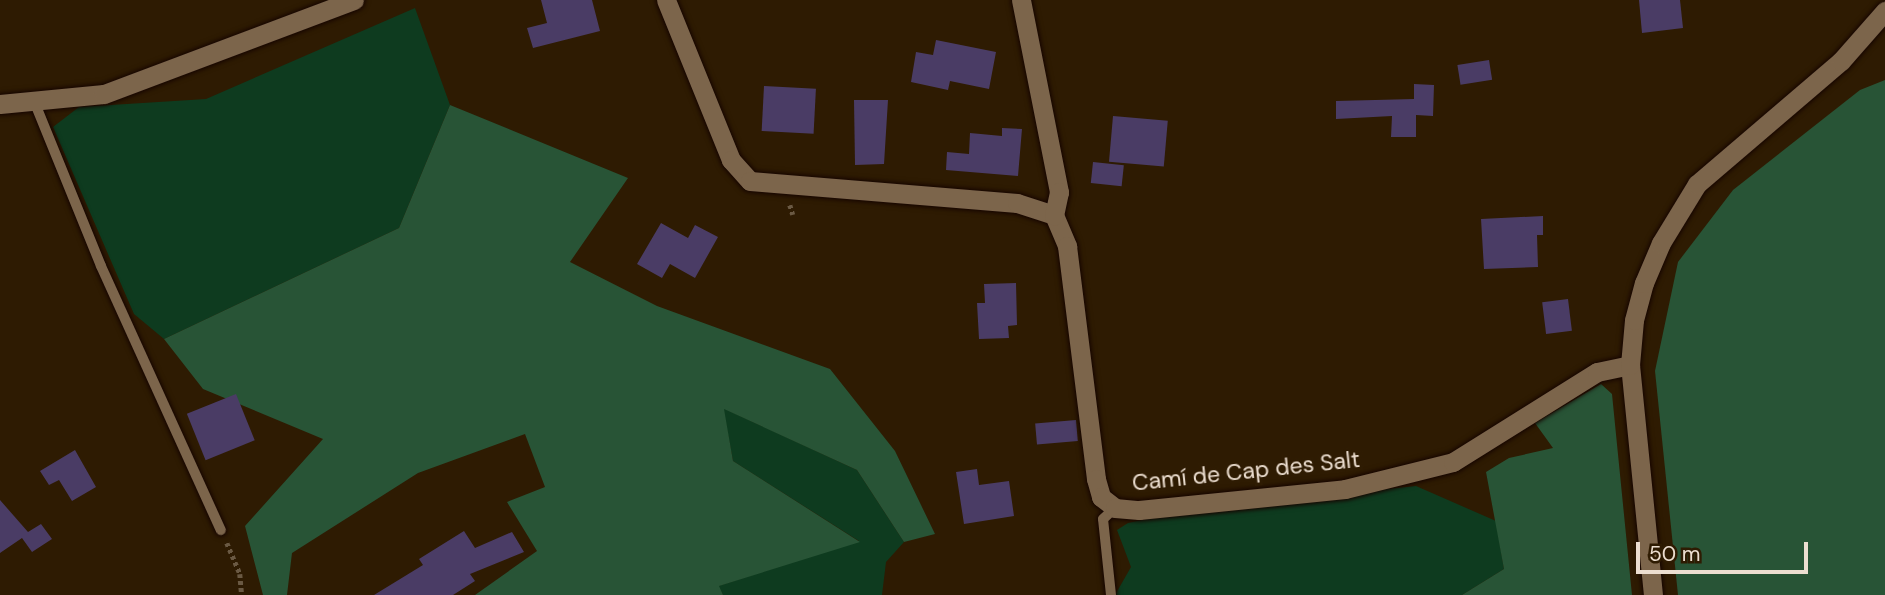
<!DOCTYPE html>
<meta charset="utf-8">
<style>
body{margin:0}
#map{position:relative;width:1885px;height:595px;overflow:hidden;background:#2e1b02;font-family:"DM Sans",sans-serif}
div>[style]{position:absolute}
.green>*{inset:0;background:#0e3b1f}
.forest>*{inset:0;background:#285436}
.building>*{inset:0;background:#4a3c65;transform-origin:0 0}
.path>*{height:4.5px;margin-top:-2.25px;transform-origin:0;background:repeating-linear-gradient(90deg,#6a5943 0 3.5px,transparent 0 7px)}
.roads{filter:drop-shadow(0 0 2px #160500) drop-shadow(0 0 2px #160500)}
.service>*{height:10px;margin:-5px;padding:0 5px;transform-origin:5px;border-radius:5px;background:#7c654b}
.minor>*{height:19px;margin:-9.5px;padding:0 9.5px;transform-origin:9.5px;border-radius:9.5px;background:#7c654b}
.tertiary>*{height:19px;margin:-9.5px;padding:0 9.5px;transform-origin:9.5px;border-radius:9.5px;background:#7c654b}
span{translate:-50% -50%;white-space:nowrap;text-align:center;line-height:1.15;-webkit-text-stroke:6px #2e1b02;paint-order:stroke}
.street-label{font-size:23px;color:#ecded0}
.scale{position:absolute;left:1636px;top:542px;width:172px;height:32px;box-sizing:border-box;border:4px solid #ecded0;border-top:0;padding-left:9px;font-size:21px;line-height:24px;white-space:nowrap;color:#ecded0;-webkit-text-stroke:5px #2e1b02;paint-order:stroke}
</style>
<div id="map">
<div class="green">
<div style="clip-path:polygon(415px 8px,450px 105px,399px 228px,164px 339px,134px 314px,53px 127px,79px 107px,206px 99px)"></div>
<div style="clip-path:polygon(723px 408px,857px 470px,904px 542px,886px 562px,882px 595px,723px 595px,718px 586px,859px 541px,733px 461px)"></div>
<div style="clip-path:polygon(1416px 486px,1496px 521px,1504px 569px,1462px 595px,1115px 595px,1131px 567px,1117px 530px,1128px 523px,1193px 509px)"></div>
</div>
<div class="forest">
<div style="clip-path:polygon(1885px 80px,1885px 595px,1678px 595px,1655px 371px,1678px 262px,1733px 190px,1860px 90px)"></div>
<div style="clip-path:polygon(450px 105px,628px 178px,570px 262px,657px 306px,830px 369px,895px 451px,935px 534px,904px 542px,857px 470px,724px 409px,733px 461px,860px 542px,719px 586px,723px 595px,475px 595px,537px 551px,507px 502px,545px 487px,525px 434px,418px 473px,292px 553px,287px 595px,263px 595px,245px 526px,323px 439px,203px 389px,164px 339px,399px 228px)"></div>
<div style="clip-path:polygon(1601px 384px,1612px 394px,1632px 595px,1462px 595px,1504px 569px,1486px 472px,1509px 458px,1553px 448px,1535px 423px)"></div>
</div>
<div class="building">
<div style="clip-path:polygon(541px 0,592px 0,600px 31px,533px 48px,527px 28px,547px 23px)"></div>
<div style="clip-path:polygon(1639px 0,1680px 0,1683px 28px,1642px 33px)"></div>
<div style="clip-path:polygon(936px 40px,996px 52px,989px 89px,950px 81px,948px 90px,911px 82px,916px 52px,933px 55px)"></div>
<div style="left:1489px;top:60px;width:20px;height:32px;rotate:81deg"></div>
<div style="clip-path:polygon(1414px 84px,1434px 85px,1433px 116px,1416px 115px,1416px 137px,1391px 137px,1392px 116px,1336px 119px,1336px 101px,1414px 99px)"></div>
<div style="left:764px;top:86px;width:52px;height:45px;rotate:3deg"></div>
<div style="clip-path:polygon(854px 100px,888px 100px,884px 164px,855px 165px)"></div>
<div style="left:1113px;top:116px;width:55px;height:46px;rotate:5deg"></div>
<div style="clip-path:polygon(1002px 128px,1022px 129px,1018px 176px,946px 170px,947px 152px,969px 154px,970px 133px,1002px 136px)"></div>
<div style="left:1093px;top:162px;width:31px;height:21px;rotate:6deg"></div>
<div style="clip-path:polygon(1543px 216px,1543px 235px,1537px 235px,1538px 267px,1484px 269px,1481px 219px)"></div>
<div style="clip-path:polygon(661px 223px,688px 238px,695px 225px,718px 237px,695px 278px,670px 264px,662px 278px,637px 264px)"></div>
<div style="clip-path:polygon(1016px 283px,1017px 325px,1008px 326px,1009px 338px,979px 339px,977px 303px,985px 303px,984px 284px)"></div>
<div style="left:1568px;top:299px;width:32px;height:26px;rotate:83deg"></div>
<div style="left:236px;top:394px;width:50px;height:53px;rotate:68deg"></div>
<div style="left:1076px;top:420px;width:21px;height:41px;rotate:85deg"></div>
<div style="clip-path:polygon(75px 450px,96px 487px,72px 501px,59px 480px,49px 485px,40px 471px)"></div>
<div style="clip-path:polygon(977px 469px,979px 485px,1009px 481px,1014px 516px,964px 524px,956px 472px)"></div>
<div style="clip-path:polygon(0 500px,28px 532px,41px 524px,52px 539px,32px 552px,22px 538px,0 553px)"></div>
<div style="clip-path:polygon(464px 531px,475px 548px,512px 532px,524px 552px,470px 574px,475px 581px,453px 595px,374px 595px,423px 565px,419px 559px)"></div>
</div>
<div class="path">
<div style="left:790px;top:205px;width:10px;rotate:73deg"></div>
<div style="left:227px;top:543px;width:34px;rotate:67deg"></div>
<div style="left:240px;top:574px;width:21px;rotate:85deg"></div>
</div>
<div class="roads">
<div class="service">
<div style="left:34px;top:101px;width:178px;rotate:67.9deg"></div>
<div style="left:101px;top:266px;width:290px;rotate:65.6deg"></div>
<div style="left:1111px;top:595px;width:76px;rotate:-96deg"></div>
<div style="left:1103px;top:519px;width:16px;rotate:-43deg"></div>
</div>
<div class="minor">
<div style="left:666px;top:0;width:173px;rotate:67.9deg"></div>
<div style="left:731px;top:160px;width:28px;rotate:48deg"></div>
<div style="left:750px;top:181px;width:268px;rotate:4.7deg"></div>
<div style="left:1017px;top:203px;width:39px;rotate:18deg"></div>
<div style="left:1054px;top:215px;width:34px;rotate:67deg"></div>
<div style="left:1067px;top:246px;width:235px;rotate:82.9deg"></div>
<div style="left:1096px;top:479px;width:19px;rotate:74deg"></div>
<div style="left:1101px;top:497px;width:18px;rotate:38deg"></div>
<div style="left:1115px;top:508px;width:24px;rotate:5deg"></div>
<div style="left:1139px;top:510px;width:207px;rotate:-5.8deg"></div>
<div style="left:1345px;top:489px;width:111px;rotate:-14deg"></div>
<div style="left:1453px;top:462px;width:170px;rotate:-32deg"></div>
<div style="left:1597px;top:372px;width:34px;rotate:-12deg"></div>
<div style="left:1021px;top:0;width:196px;rotate:78.8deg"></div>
<div style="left:1059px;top:192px;width:24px;rotate:102deg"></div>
<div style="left:0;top:104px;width:104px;rotate:-5.5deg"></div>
<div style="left:104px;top:94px;width:267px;rotate:-20.6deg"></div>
</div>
<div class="tertiary">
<div style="left:1653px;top:595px;width:231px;rotate:-95.7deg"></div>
<div style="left:1630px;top:365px;width:45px;rotate:-84.9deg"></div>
<div style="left:1634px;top:320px;width:38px;rotate:-75deg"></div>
<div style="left:1644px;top:283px;width:43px;rotate:-67deg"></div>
<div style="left:1661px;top:243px;width:69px;rotate:-58.6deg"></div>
<div style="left:1697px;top:184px;width:189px;rotate:-40.5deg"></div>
<div style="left:1841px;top:61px;width:67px;rotate:-48.7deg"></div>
</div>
</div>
<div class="street-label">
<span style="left:1246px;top:471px;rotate:-6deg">Camí de Cap des Salt</span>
</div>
<div class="scale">50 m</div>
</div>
